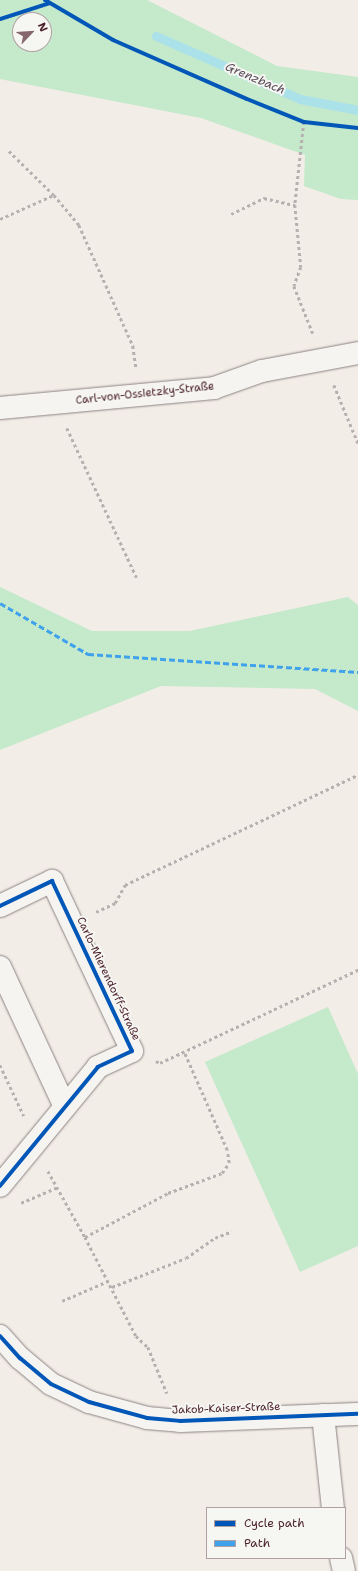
<!DOCTYPE html>
<meta charset="utf-8">
<style>
body{margin:0}
#map{position:relative;width:358px;height:1571px;overflow:hidden;background:#f2ede7;font-family:"Shantell Sans",sans-serif}
div>[style]{position:absolute}
.green>*{inset:0;background:#c4e9cb}
.stream>*{height:9px;margin:-4.5px;padding:0 4.5px;transform-origin:4.5px;border-radius:4.5px;background:#abe1e9}
.path>*{height:2.5px;margin-top:-1.25px;transform-origin:0;background:repeating-linear-gradient(90deg,#b6b1b0 0 3px,transparent 0 6px)}
.roads{filter:drop-shadow(0 0 1px #8e8383) drop-shadow(0 0 1px #8e8383)}
.street>*{height:22px;margin:-11px;padding:0 11px;transform-origin:11px;border-radius:11px;background:#f5f4f1}
.quiet>*{height:3px;margin-top:-1.5px;transform-origin:0;background:repeating-linear-gradient(90deg,#40a2eb 0 6px,transparent 0 9px)}
.cycleway>*{height:4px;margin:-2px;padding:0 2px;transform-origin:2px;border-radius:2px;background:#0057b8}
span{translate:-50% -50%;white-space:nowrap;text-align:center;line-height:1.15;-webkit-text-stroke:4px #f6f6f2;paint-order:stroke}
.street-label{font-size:11px;color:#4a1f2b}
.water-label{font-size:12px;color:#5b4e5b;font-style:italic}
.legend{position:absolute;left:206px;top:1507px;width:140px;height:52px;box-sizing:border-box;background:#f6f6f2;border:1px solid #b1a0a2;margin:0;padding:5px 7px;list-style:none;font-size:12px;color:#4a1f2b}
.legend li{display:flex;align-items:center;gap:8px;height:20px}
.legend b{width:20px;border:1px solid #b1a0a2}
.north{position:absolute;left:12px;top:12px;width:40px;height:40px;box-sizing:border-box;background:#f6f6f2;border:1px solid #b1a0a2;border-radius:50%;rotate:65deg;font-size:11px;font-weight:700;line-height:16px;text-align:center;color:#4a1f2b}
.north::after{content:'';display:block;margin:auto;width:14px;height:18px;background:#85676d;clip-path:polygon(50% 0,100% 100%,50% 72%,0 100%)}
</style>
<div id="map">
<div class="green">
<div style="clip-path:polygon(evenodd,0 0,147px 0,277px 66px,358px 77px,358px 200px,341px 199px,304px 186px,305px 155px,201px 118px,0 79px,0 0,20px 20px,44px 20px,44px 44px,20px 44px,20px 20px)"></div>
<div style="clip-path:polygon(0 587px,92px 631px,190px 631px,348px 597px,358px 605px,358px 711px,315px 689px,161px 686px,0 750px)"></div>
<div style="clip-path:polygon(328px 1007px,358px 1074px,358px 1246px,300px 1272px,205px 1062px)"></div>
</div>
<div class="stream">
<div style="left:156px;top:36px;width:157px;rotate:23.6deg"></div>
<div style="left:300px;top:99px;width:59px;rotate:10.7deg"></div>
</div>
<div class="path">
<div style="left:0;top:19px;width:52px;rotate:-17.7deg"></div>
<div style="left:304px;top:122px;width:83px;rotate:96.2deg"></div>
<div style="left:295px;top:205px;width:62px;rotate:84.5deg"></div>
<div style="left:301px;top:267px;width:20px;rotate:110deg"></div>
<div style="left:294px;top:286px;width:54px;rotate:68.2deg"></div>
<div style="left:9px;top:151px;width:63px;rotate:44.4deg"></div>
<div style="left:54px;top:195px;width:39px;rotate:50deg"></div>
<div style="left:79px;top:225px;width:133px;rotate:65.9deg"></div>
<div style="left:133px;top:346px;width:22px;rotate:82deg"></div>
<div style="left:231px;top:214px;width:37px;rotate:-26deg"></div>
<div style="left:264px;top:198px;width:32px;rotate:13deg"></div>
<div style="left:0;top:219px;width:59px;rotate:-24deg"></div>
<div style="left:334px;top:385px;width:63px;rotate:67.5deg"></div>
<div style="left:67px;top:428px;width:166px;rotate:65deg"></div>
<div style="left:96px;top:912px;width:21px;rotate:-25deg"></div>
<div style="left:115px;top:903px;width:21px;rotate:-61deg"></div>
<div style="left:125px;top:885px;width:258px;rotate:-25.3deg"></div>
<div style="left:156px;top:1061px;width:4px;rotate:27deg"></div>
<div style="left:160px;top:1063px;width:219px;rotate:-25.2deg"></div>
<div style="left:0;top:1065px;width:56px;rotate:64.8deg"></div>
<div style="left:48px;top:1171px;width:76px;rotate:60.7deg"></div>
<div style="left:85px;top:1237px;width:111px;rotate:62.7deg"></div>
<div style="left:136px;top:1336px;width:16px;rotate:43deg"></div>
<div style="left:148px;top:1347px;width:50px;rotate:67.6deg"></div>
<div style="left:21px;top:1203px;width:40px;rotate:-23.4deg"></div>
<div style="left:85px;top:1237px;width:94px;rotate:-27.9deg"></div>
<div style="left:168px;top:1193px;width:58px;rotate:-20.3deg"></div>
<div style="left:222px;top:1173px;width:12px;rotate:-55deg"></div>
<div style="left:229px;top:1163px;width:13px;rotate:-99deg"></div>
<div style="left:227px;top:1150px;width:107px;rotate:-113.7deg"></div>
<div style="left:112px;top:1287px;width:79px;rotate:-21.4deg"></div>
<div style="left:186px;top:1258px;width:35px;rotate:-35deg"></div>
<div style="left:215px;top:1238px;width:18px;rotate:-22deg"></div>
<div style="left:62px;top:1301px;width:50px;rotate:-23.5deg"></div>
</div>
<div class="roads">
<div class="street">
<div style="left:0;top:408px;width:215px;rotate:-5.3deg"></div>
<div style="left:214px;top:388px;width:51px;rotate:-19.5deg"></div>
<div style="left:262px;top:371px;width:98px;rotate:-10.6deg"></div>
<div style="left:0;top:906px;width:58px;rotate:-25.7deg"></div>
<div style="left:52px;top:881px;width:188px;rotate:64.8deg"></div>
<div style="left:132px;top:1051px;width:38px;rotate:155deg"></div>
<div style="left:98px;top:1067px;width:154px;rotate:129.5deg"></div>
<div style="left:0;top:967px;width:154px;rotate:65.1deg"></div>
<div style="left:0;top:1336px;width:30px;rotate:48deg"></div>
<div style="left:20px;top:1358px;width:40px;rotate:40deg"></div>
<div style="left:51px;top:1384px;width:42px;rotate:25.3deg"></div>
<div style="left:89px;top:1402px;width:60px;rotate:15.4deg"></div>
<div style="left:147px;top:1418px;width:33px;rotate:5deg"></div>
<div style="left:180px;top:1421px;width:178px;rotate:-2.3deg"></div>
<div style="left:323px;top:1415px;width:94px;rotate:83.9deg"></div>
<div style="left:341px;top:1558px;width:13px;rotate:77deg"></div>
</div>
</div>
<div class="quiet">
<div style="left:0;top:603px;width:102px;rotate:30.1deg"></div>
<div style="left:88px;top:654px;width:271px;rotate:3.8deg"></div>
</div>
<div class="cycleway">
<div style="left:45px;top:0;width:79px;rotate:30.5deg"></div>
<div style="left:113px;top:40px;width:146px;rotate:23.8deg"></div>
<div style="left:247px;top:99px;width:61px;rotate:22deg"></div>
<div style="left:304px;top:122px;width:54px;rotate:6.3deg"></div>
<div style="left:0;top:19px;width:52px;rotate:-17.7deg"></div>
<div style="left:0;top:906px;width:58px;rotate:-25.7deg"></div>
<div style="left:52px;top:881px;width:188px;rotate:64.8deg"></div>
<div style="left:132px;top:1051px;width:38px;rotate:155deg"></div>
<div style="left:98px;top:1067px;width:154px;rotate:129.5deg"></div>
<div style="left:0;top:1336px;width:30px;rotate:48deg"></div>
<div style="left:20px;top:1358px;width:40px;rotate:40deg"></div>
<div style="left:51px;top:1384px;width:42px;rotate:25.3deg"></div>
<div style="left:89px;top:1402px;width:60px;rotate:15.4deg"></div>
<div style="left:147px;top:1418px;width:33px;rotate:5deg"></div>
<div style="left:180px;top:1421px;width:178px;rotate:-2.3deg"></div>
</div>
<div class="street-label">
<span style="left:145px;top:394px;rotate:-6deg">Carl-von-Ossietzky-Straße</span>
<span style="left:108px;top:979px;rotate:65deg">Carlo-Mierendorff-Straße</span>
<span style="left:226px;top:1409px;rotate:-2deg">Jakob-Kaiser-Straße</span>
</div>
<div class="water-label">
<span style="left:255px;top:79px;rotate:23deg">Grenzbach</span>
</div>
<ul class="legend">
<li><b style="height:5px;background:#0057b8"></b>Cycle path</li>
<li><b style="height:5px;background:#40a2eb"></b>Path</li>
</ul>
<div class="north">N</div>
</div>
